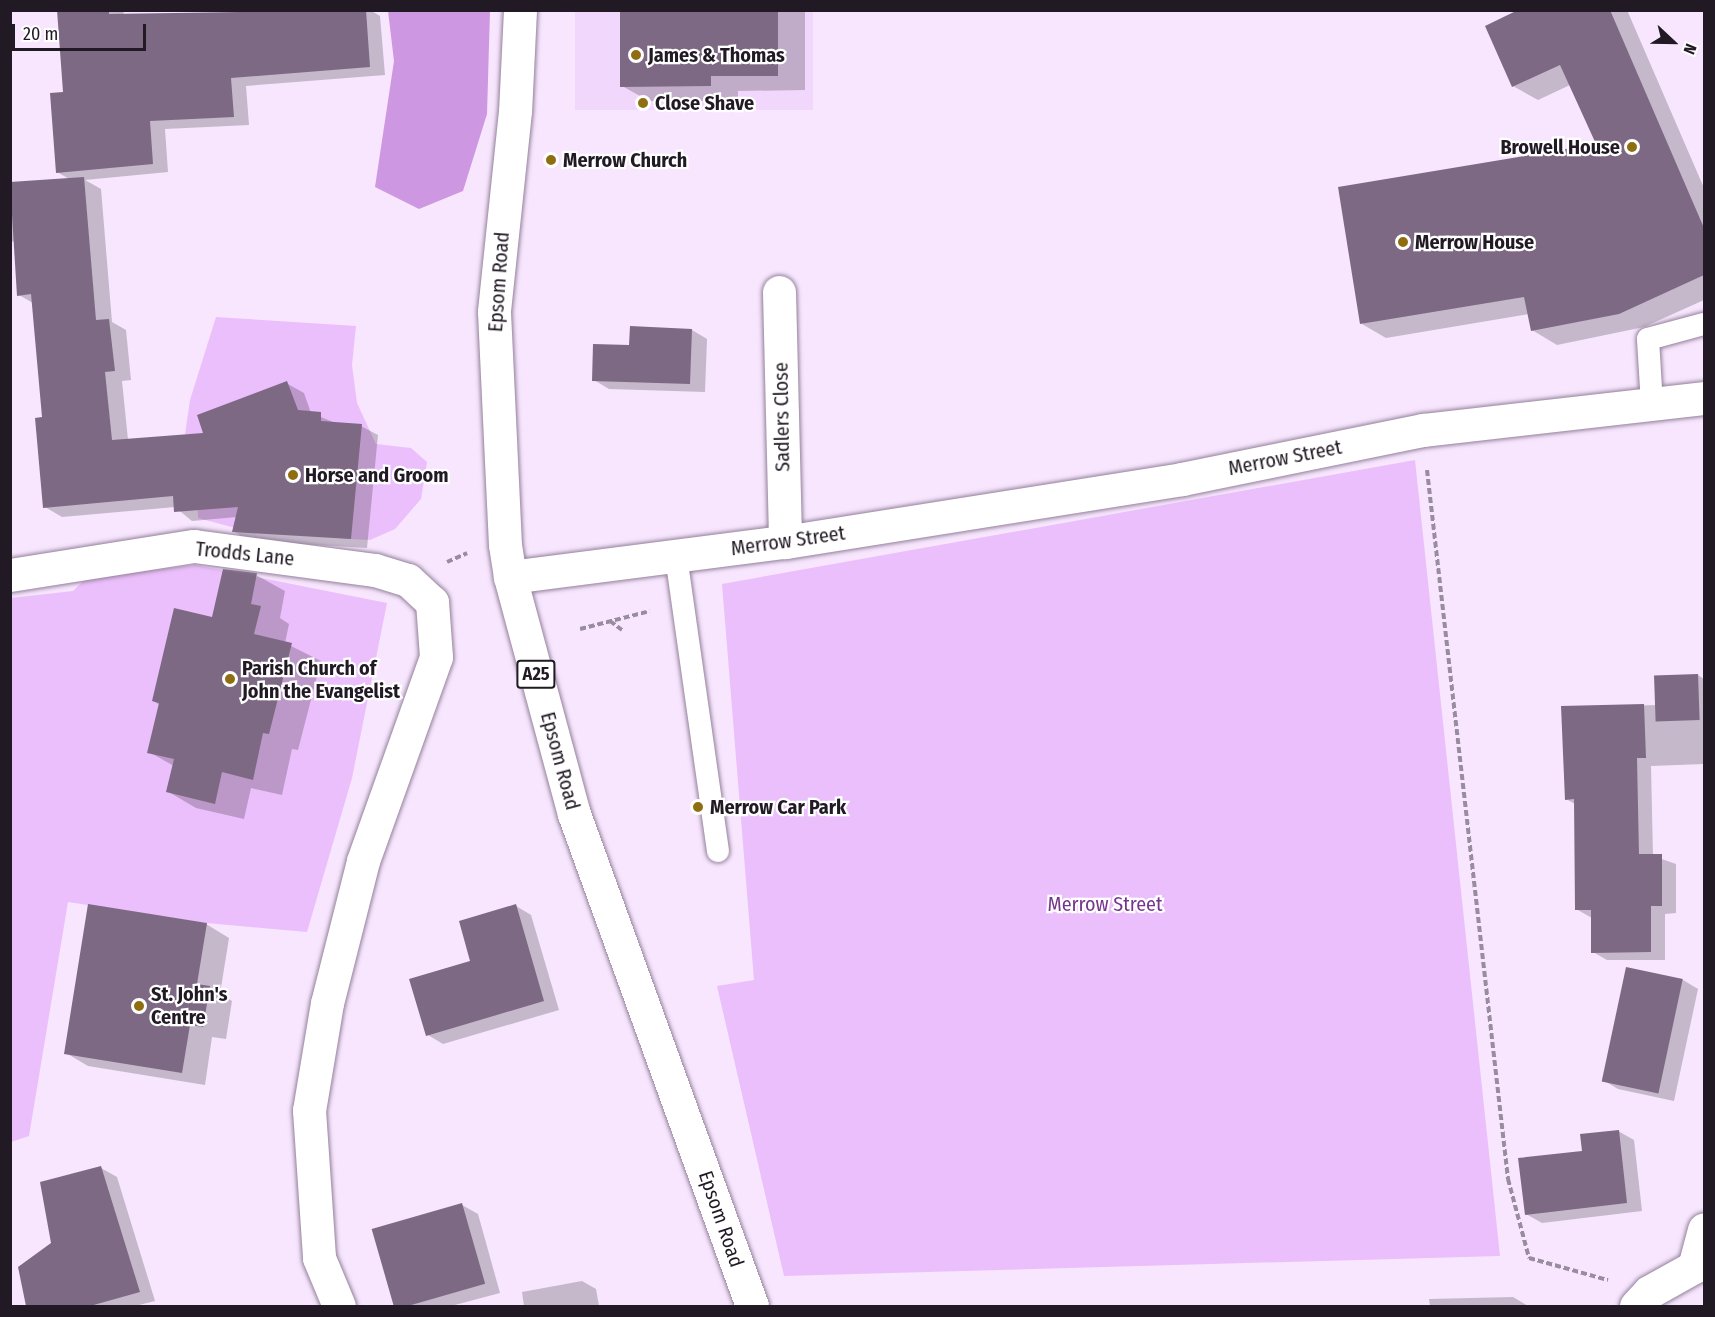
<!DOCTYPE html>
<style>
body{margin:0}
#map{position:relative;width:1715px;height:1317px;overflow:hidden;background:#f7e6fe;font-family:"Fira Sans Condensed",sans-serif}
div>[style]{position:absolute}
.built>*{inset:0;background:#f1d7fb;transform-origin:0 0}
.green>*{inset:0;background:#ebbffb}
.forest>*{inset:0;background:#ce97e2}
.shadow>*{inset:0;background:#0003}
.building>*{inset:0;background:#7d6984;transform-origin:0 0}
.path>*{height:4px;margin-top:-2px;transform-origin:0;background:repeating-linear-gradient(90deg,#998c9f 0 6px,transparent 0 9px)}
.roads{filter:drop-shadow(0 0 2px #94809b) drop-shadow(0 0 2px #94809b)}
.service>*{height:22px;margin:-11px;padding:0 11px;transform-origin:11px;border-radius:11px;background:#fff}
.minor>*{height:33px;margin:-16.5px;padding:0 16.5px;transform-origin:16.5px;border-radius:16.5px;background:#fff}
.tertiary>*{height:33px;margin:-16.5px;padding:0 16.5px;transform-origin:16.5px;border-radius:16.5px;background:#fff}
.primary>*{height:33px;margin:-16.5px;padding:0 16.5px;transform-origin:16.5px;border-radius:16.5px;background:#fff}
.dots>*{width:16px;height:16px;translate:-50% -50%;box-sizing:border-box;border:3px solid #fff;border-radius:50%}
span{translate:-50% -50%;white-space:nowrap;text-align:center;line-height:1.15;-webkit-text-stroke:4.5px #fff;paint-order:stroke}
.shield-label span{padding:2px 4px;background:#fff;border:2px solid;border-radius:4px;-webkit-text-stroke-width:0}
.shield-label{font-size:18px;color:#211924;font-weight:700}
.poi-label{font-size:20px;color:#211924;font-weight:700}
.left{translate:0 -50%;text-align:left}
.right{translate:-100% -50%;text-align:right}
.street-label{font-size:20px;color:#211924}
.park-label{font-size:20px;color:#76348c}
.frame{position:absolute;inset:0;border:12px solid #211924;pointer-events:none}
.north{position:absolute;left:1643px;top:12px;width:60px;height:60px;-webkit-text-stroke:4px #fff;paint-order:stroke;rotate:112deg;font-size:16px;font-weight:700;line-height:24px;text-align:center;color:#211924}
.north::after{content:'';display:block;margin:auto;width:21px;height:27px;background:#211924;clip-path:polygon(50% 0,100% 100%,50% 72%,0 100%)}
.scale{position:absolute;left:12px;top:24px;width:134px;height:27px;box-sizing:border-box;border:3px solid #211924;border-top:0;padding-left:8px;font-size:18px;line-height:21px;white-space:nowrap;color:#211924;-webkit-text-stroke:4px #fff;paint-order:stroke}
</style>
<div id="map">
<div class="built">
<div style="left:575px;top:11px;width:238px;height:99px"></div>
</div>
<div class="green">
<div style="clip-path:polygon(216px 317px,356px 326px,352px 365px,357px 403px,376px 444px,411px 448px,427px 462px,421px 499px,395px 529px,370px 540px,351px 539px,239px 529px,198px 518px,195px 434px,185px 434px,190px 400px)"></div>
<div style="clip-path:polygon(1415px 460px,1500px 1256px,784px 1276px,717px 986px,754px 980px,722px 584px)"></div>
<div style="clip-path:polygon(196px 565px,387px 603px,352px 778px,307px 932px,207px 923px,68px 902px,29px 1136px,11px 1142px,11px 598px,73px 591px,86px 578px)"></div>
</div>
<div class="forest">
<div style="clip-path:polygon(388px 11px,490px 11px,487px 114px,463px 191px,419px 209px,375px 187px,394px 61px)"></div>
</div>
<div class="shadow">
<div style="clip-path:polygon(58px 10px,123px 10px,124px 15px,370px 10px,380px 16px,385px 75px,246px 86px,249px 125px,165px 129px,168px 172px,85px 180px,101px 189px,112px 322px,126px 330px,131px 380px,122px 381px,128px 440px,205px 434px,286px 383px,304px 393px,311px 413px,338px 424px,361px 426px,378px 435px,367px 548px,250px 541px,233px 531px,237px 517px,192px 521px,175px 507px,62px 517px,45px 507px,43px 419px,33px 303px,19px 295px,15px 241px,10px 242px,10px 184px,71px 180px,57px 172px,65px 94px)"></div>
<div style="clip-path:polygon(622px 10px,805px 10px,805px 90px,738px 91px,738px 101px,649px 101px,622px 86px)"></div>
<div style="clip-path:polygon(1522px 10px,1627px 10px,1704px 188px,1704px 300px,1644px 327px,1557px 345px,1532px 330px,1529px 314px,1386px 338px,1362px 324px,1598px 146px,1570px 85px,1538px 100px,1513px 86px)"></div>
<div style="clip-path:polygon(692px 330px,707px 339px,705px 392px,609px 389px,594px 380px,631px 347px)"></div>
<div style="clip-path:polygon(256px 575px,285px 591px,280px 618px,289px 624px,285px 643px,321px 661px,298px 750px,292px 749px,282px 795px,251px 788px,244px 819px,196px 808px,167px 791px,174px 766px,149px 752px,160px 705px,153px 701px,213px 619px)"></div>
<div style="clip-path:polygon(1698px 675px,1704px 679px,1704px 764px,1651px 766px,1653px 856px,1676px 864px,1676px 913px,1665px 914px,1665px 960px,1607px 960px,1593px 952px,1592px 918px,1576px 909px,1575px 804px,1566px 799px,1563px 708px,1657px 705px)"></div>
<div style="clip-path:polygon(516px 906px,531px 915px,559px 1010px,443px 1044px,428px 1035px)"></div>
<div style="clip-path:polygon(206px 924px,229px 938px,220px 994px,232px 1001px,226px 1039px,212px 1037px,205px 1085px,88px 1066px,66px 1053px)"></div>
<div style="clip-path:polygon(1627px 968px,1683px 980px,1698px 989px,1674px 1101px,1618px 1089px,1603px 1080px)"></div>
<div style="clip-path:polygon(1618px 1131px,1634px 1140px,1642px 1211px,1542px 1223px,1526px 1214px,1583px 1152px)"></div>
<div style="clip-path:polygon(101px 1168px,117px 1177px,155px 1301px,135px 1306px,28px 1306px,20px 1268px,53px 1243px)"></div>
<div style="clip-path:polygon(462px 1205px,478px 1214px,500px 1293px,451px 1306px,395px 1306px,373px 1230px)"></div>
<div style="clip-path:polygon(582px 1281px,596px 1289px,599px 1306px,524px 1306px,522px 1292px)"></div>
<div style="clip-path:polygon(1513px 1297px,1528px 1306px,1430px 1306px,1429px 1299px)"></div>
</div>
<div class="building">
<div style="clip-path:polygon(57px 10px,109px 10px,109px 14px,366px 10px,370px 67px,231px 78px,234px 117px,150px 121px,153px 164px,56px 173px,50px 93px,63px 92px)"></div>
<div style="clip-path:polygon(620px 10px,778px 10px,778px 76px,711px 76px,711px 86px,620px 87px)"></div>
<div style="clip-path:polygon(1518px 10px,1610px 10px,1704px 228px,1704px 275px,1619px 314px,1531px 331px,1524px 297px,1360px 324px,1338px 187px,1596px 144px,1560px 65px,1512px 87px,1485px 26px)"></div>
<div style="clip-path:polygon(84px 177px,96px 320px,109px 319px,115px 371px,105px 372px,112px 440px,203px 433px,197px 415px,287px 381px,298px 410px,321px 412px,321px 421px,362px 424px,351px 539px,232px 532px,238px 507px,174px 512px,173px 496px,43px 508px,35px 418px,42px 417px,31px 294px,17px 296px,10px 182px)"></div>
<div style="clip-path:polygon(630px 326px,692px 329px,690px 384px,592px 381px,593px 344px,629px 345px)"></div>
<div style="clip-path:polygon(223px 569px,257px 573px,251px 604px,261px 606px,254px 634px,292px 643px,269px 734px,263px 733px,253px 780px,222px 772px,215px 804px,166px 792px,174px 759px,147px 753px,159px 703px,152px 701px,174px 608px,212px 617px)"></div>
<div style="left:1698px;top:674px;width:46px;height:44px;rotate:88deg"></div>
<div style="clip-path:polygon(1644px 704px,1646px 758px,1637px 758px,1639px 854px,1662px 854px,1662px 906px,1651px 906px,1651px 952px,1591px 953px,1591px 910px,1575px 910px,1574px 799px,1565px 800px,1561px 706px)"></div>
<div style="clip-path:polygon(88px 904px,207px 923px,197px 984px,210px 986px,203px 1027px,190px 1025px,182px 1073px,64px 1054px)"></div>
<div style="clip-path:polygon(516px 904px,544px 1001px,426px 1036px,409px 979px,470px 961px,459px 921px)"></div>
<div style="left:1626px;top:967px;width:58px;height:117px;rotate:12deg"></div>
<div style="clip-path:polygon(1619px 1130px,1627px 1203px,1525px 1215px,1518px 1158px,1582px 1151px,1580px 1134px)"></div>
<div style="clip-path:polygon(101px 1166px,140px 1292px,90px 1306px,26px 1306px,18px 1267px,51px 1243px,40px 1182px)"></div>
<div style="left:462px;top:1203px;width:84px;height:94px;rotate:74deg"></div>
</div>
<div class="path">
<div style="left:1427px;top:470px;width:714px;rotate:83.48deg"></div>
<div style="left:1508px;top:1179px;width:82px;rotate:75.1deg"></div>
<div style="left:1529px;top:1258px;width:82px;rotate:15.6deg"></div>
<div style="left:447px;top:562px;width:22px;rotate:-24deg"></div>
<div style="left:610px;top:621px;width:15px;rotate:37deg"></div>
<div style="left:580px;top:629px;width:72px;rotate:-14.4deg"></div>
</div>
<div class="roads">
<div class="service">
<div style="left:1652px;top:405px;width:66px;rotate:-93.5deg"></div>
<div style="left:1648px;top:339px;width:58px;rotate:-15deg"></div>
<div style="left:676px;top:556px;width:298px;rotate:81.9deg"></div>
</div>
<div class="minor">
<div style="left:779px;top:292px;width:250px;rotate:88.6deg"></div>
<div style="left:510px;top:577px;width:277px;rotate:-7.3deg"></div>
<div style="left:785px;top:542px;width:402px;rotate:-9deg"></div>
<div style="left:1182px;top:479px;width:246px;rotate:-11.5deg"></div>
<div style="left:1423px;top:430px;width:283px;rotate:-6.5deg"></div>
<div style="left:1636px;top:1306px;width:19px;rotate:-47deg"></div>
<div style="left:1649px;top:1292px;width:51px;rotate:-29.1deg"></div>
<div style="left:1694px;top:1267px;width:39px;rotate:-75deg"></div>
</div>
<div class="tertiary">
<div style="left:10px;top:575px;width:186px;rotate:-9deg"></div>
<div style="left:194px;top:546px;width:183px;rotate:7.6deg"></div>
<div style="left:375px;top:570px;width:34px;rotate:17deg"></div>
<div style="left:408px;top:580px;width:33px;rotate:43deg"></div>
<div style="left:432px;top:602px;width:55px;rotate:85.8deg"></div>
<div style="left:436px;top:657px;width:217px;rotate:109.7deg"></div>
<div style="left:363px;top:861px;width:146px;rotate:104.2deg"></div>
<div style="left:327px;top:1003px;width:109px;rotate:99.5deg"></div>
<div style="left:309px;top:1110px;width:148px;rotate:86.1deg"></div>
<div style="left:319px;top:1258px;width:52px;rotate:67.4deg"></div>
</div>
<div class="primary">
<div style="left:520px;top:10px;width:101px;rotate:92.8deg"></div>
<div style="left:515px;top:111px;width:202px;rotate:96deg"></div>
<div style="left:494px;top:312px;width:233px;rotate:87.3deg"></div>
<div style="left:505px;top:545px;width:32px;rotate:81deg"></div>
<div style="left:510px;top:577px;width:245px;rotate:74.9deg"></div>
<div style="left:574px;top:814px;width:523px;rotate:70.11deg"></div>
</div>
</div>
<div class="dots">
<div style="left:636px;top:55px;background:#8f6e12"></div>
<div style="left:643px;top:103px;background:#8f6e12"></div>
<div style="left:1632px;top:147px;background:#8f6e12"></div>
<div style="left:551px;top:160px;background:#8f6e12"></div>
<div style="left:1403px;top:242px;background:#8f6e12"></div>
<div style="left:293px;top:475px;background:#8f6e12"></div>
<div style="left:230px;top:679px;background:#8f6e12"></div>
<div style="left:698px;top:807px;background:#8f6e12"></div>
<div style="left:139px;top:1006px;background:#8f6e12"></div>
</div>
<div class="shield-label">
<span style="left:536px;top:674px">A25</span>
</div>
<div class="poi-label">
<span class="left" style="left:648px;top:55px">James &amp; Thomas</span>
<span class="left" style="left:655px;top:103px">Close Shave</span>
<span class="right" style="left:1620px;top:147px">Browell House</span>
<span class="left" style="left:563px;top:160px">Merrow Church</span>
<span class="left" style="left:1415px;top:242px">Merrow House</span>
<span class="left" style="left:305px;top:475px">Horse and Groom</span>
<span class="left" style="left:242px;top:680px">Parish Church of<br>John the Evangelist</span>
<span class="left" style="left:710px;top:807px">Merrow Car Park</span>
<span class="left" style="left:151px;top:1006px">St. John's<br>Centre</span>
</div>
<div class="street-label">
<span style="left:499px;top:282px;rotate:-86deg">Epsom Road</span>
<span style="left:782px;top:417px;rotate:-91deg">Sadlers Close</span>
<span style="left:1285px;top:458px;rotate:-11deg">Merrow Street</span>
<span style="left:788px;top:541px;rotate:-8deg">Merrow Street</span>
<span style="left:245px;top:554px;rotate:6deg">Trodds Lane</span>
<span style="left:560px;top:761px;rotate:75deg">Epsom Road</span>
<span style="left:721px;top:1219px;rotate:71deg">Epsom Road</span>
</div>
<div class="park-label">
<span style="left:1105px;top:904px">Merrow Street</span>
</div>
<div class="frame"></div>
<div class="north">N</div>
<div class="scale">20 m</div>
</div>
